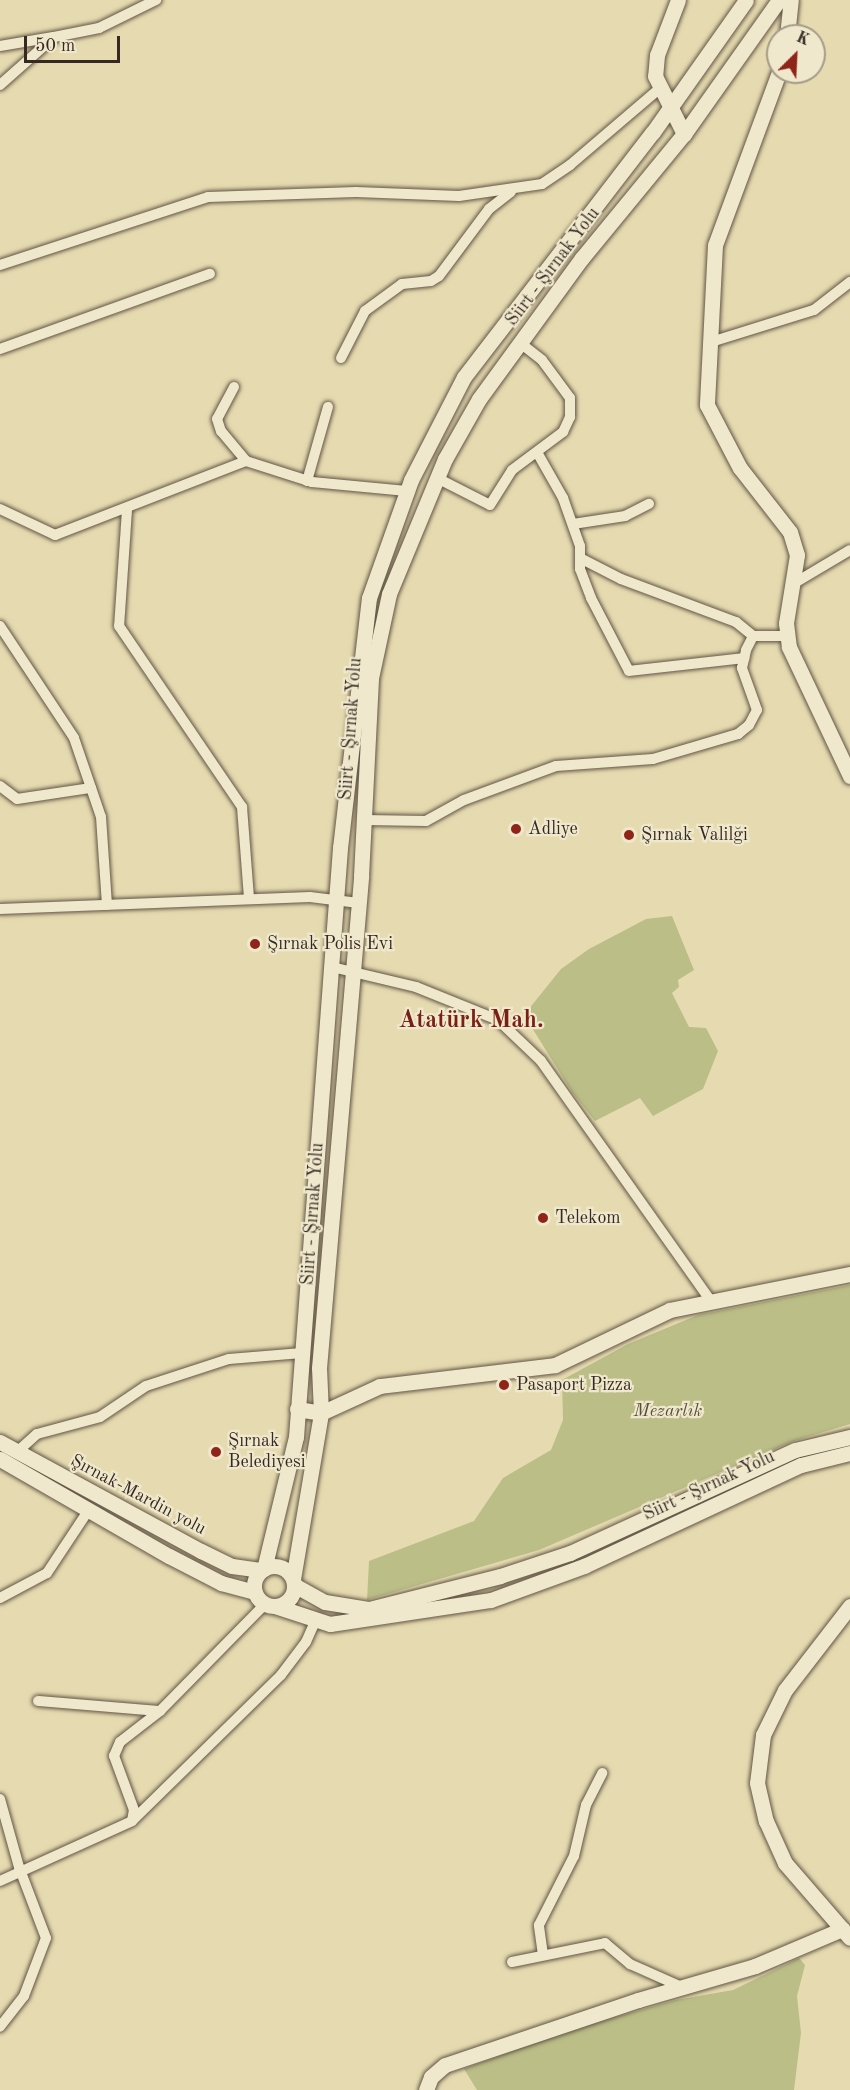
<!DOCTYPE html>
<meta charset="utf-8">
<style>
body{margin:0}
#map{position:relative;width:850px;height:2090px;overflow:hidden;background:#e6dbb0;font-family:"Old Standard TT",serif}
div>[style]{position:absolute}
.green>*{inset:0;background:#bbbe87}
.roads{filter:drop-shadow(0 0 2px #625546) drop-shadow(0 0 2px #625546)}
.street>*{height:10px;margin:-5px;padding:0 5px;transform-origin:5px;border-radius:5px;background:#efe8cc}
.secondary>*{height:15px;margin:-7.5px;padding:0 7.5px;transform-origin:7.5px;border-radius:7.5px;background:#efe8cc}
.secondary>.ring{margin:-7.5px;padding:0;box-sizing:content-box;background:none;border:15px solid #efe8cc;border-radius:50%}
.dots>*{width:16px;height:16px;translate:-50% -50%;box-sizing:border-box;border:3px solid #efe8cc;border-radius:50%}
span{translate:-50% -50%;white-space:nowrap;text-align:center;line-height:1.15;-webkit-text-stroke:4.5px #efe8cc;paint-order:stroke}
.street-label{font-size:18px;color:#362822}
.poi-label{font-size:18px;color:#362822}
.left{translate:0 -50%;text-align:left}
.park-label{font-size:18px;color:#574e3b;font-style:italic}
.district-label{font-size:24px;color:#7a1f14;font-weight:700}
.north{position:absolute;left:766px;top:24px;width:60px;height:60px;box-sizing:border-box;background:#efe8cc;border:2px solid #a59b88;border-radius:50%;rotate:24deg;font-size:16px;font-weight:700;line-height:24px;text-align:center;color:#362822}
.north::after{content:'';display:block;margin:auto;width:21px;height:27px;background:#8f2418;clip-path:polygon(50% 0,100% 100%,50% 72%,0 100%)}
.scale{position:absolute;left:24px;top:36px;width:96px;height:27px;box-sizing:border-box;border:3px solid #362822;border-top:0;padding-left:8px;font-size:18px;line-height:21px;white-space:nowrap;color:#362822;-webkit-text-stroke:4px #efe8cc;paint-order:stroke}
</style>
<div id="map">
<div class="green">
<div style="clip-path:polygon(672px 916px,694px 970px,678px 980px,679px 987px,672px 993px,689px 1027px,706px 1028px,718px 1051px,703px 1089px,653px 1116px,640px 1098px,595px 1121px,572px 1092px,524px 1015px,561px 969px,589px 949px,646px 919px)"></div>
<div style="clip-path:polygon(850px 1285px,850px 1424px,791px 1442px,539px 1550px,367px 1600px,369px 1561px,474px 1521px,503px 1478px,551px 1450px,563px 1420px,562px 1380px,628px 1344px,698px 1315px)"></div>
<div style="clip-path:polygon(799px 1958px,805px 1965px,797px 1996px,801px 2033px,794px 2090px,477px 2090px,464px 2069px,566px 2031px,676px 2000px,733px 1990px)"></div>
</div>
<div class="roads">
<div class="street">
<div style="left:0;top:46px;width:54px;rotate:-9.6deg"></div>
<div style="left:0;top:85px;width:72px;rotate:-41.6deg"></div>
<div style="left:54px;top:37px;width:46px;rotate:-11.3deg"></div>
<div style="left:99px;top:28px;width:64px;rotate:-26.2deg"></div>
<div style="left:0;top:265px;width:219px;rotate:-18.1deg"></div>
<div style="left:208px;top:197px;width:148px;rotate:-1.9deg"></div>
<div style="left:356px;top:192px;width:103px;rotate:2.2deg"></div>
<div style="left:459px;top:196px;width:84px;rotate:-8.2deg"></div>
<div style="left:542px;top:184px;width:34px;rotate:-34deg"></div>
<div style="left:570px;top:165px;width:118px;rotate:-40.5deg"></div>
<div style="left:711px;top:342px;width:108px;rotate:-17.3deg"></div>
<div style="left:814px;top:310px;width:46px;rotate:-37.9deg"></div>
<div style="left:0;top:349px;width:223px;rotate:-19.7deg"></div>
<div style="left:341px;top:358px;width:53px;rotate:-62.9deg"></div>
<div style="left:365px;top:311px;width:46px;rotate:-36.1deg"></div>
<div style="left:402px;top:284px;width:29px;rotate:-6deg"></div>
<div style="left:431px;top:281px;width:9px;rotate:-32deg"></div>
<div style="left:439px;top:276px;width:84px;rotate:-53.3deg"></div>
<div style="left:489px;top:209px;width:28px;rotate:-38deg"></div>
<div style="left:234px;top:387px;width:36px;rotate:118deg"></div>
<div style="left:217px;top:419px;width:13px;rotate:72deg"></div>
<div style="left:221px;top:431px;width:39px;rotate:50deg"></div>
<div style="left:246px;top:461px;width:69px;rotate:17.7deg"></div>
<div style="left:312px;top:482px;width:95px;rotate:5.4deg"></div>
<div style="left:538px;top:454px;width:51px;rotate:60.4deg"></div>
<div style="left:563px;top:498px;width:51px;rotate:70.5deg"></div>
<div style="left:580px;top:546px;width:23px;rotate:90deg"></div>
<div style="left:580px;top:569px;width:31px;rotate:69deg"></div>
<div style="left:591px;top:598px;width:82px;rotate:62.5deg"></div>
<div style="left:629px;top:671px;width:116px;rotate:-6.4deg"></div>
<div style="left:437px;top:478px;width:59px;rotate:27deg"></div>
<div style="left:490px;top:505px;width:41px;rotate:-57.8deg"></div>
<div style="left:512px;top:470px;width:64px;rotate:-36.7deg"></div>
<div style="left:563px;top:432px;width:17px;rotate:-65deg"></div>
<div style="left:570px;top:417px;width:19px;rotate:-90deg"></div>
<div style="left:570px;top:398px;width:47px;rotate:-126.4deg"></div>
<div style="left:542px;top:360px;width:28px;rotate:-142deg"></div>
<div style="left:307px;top:481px;width:77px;rotate:-74.2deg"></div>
<div style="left:0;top:509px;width:61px;rotate:25.3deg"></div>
<div style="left:55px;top:535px;width:205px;rotate:-21.2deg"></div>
<div style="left:127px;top:510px;width:116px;rotate:93.9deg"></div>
<div style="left:119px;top:626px;width:219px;rotate:55.8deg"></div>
<div style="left:242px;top:807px;width:92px;rotate:85.6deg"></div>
<div style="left:573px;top:524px;width:53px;rotate:-8.7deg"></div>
<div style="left:625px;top:516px;width:27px;rotate:-27deg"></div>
<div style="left:580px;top:558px;width:46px;rotate:27.1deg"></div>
<div style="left:621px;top:579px;width:123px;rotate:20.5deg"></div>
<div style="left:736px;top:622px;width:22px;rotate:39deg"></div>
<div style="left:793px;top:584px;width:66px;rotate:-30.8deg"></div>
<div style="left:0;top:626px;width:134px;rotate:56.5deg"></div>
<div style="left:74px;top:738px;width:83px;rotate:71.1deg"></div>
<div style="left:101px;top:817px;width:88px;rotate:86.1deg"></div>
<div style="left:0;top:786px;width:21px;rotate:37deg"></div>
<div style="left:17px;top:799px;width:75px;rotate:-8.5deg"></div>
<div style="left:364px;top:820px;width:62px;rotate:0.9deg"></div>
<div style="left:426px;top:821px;width:43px;rotate:-28.9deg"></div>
<div style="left:464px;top:800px;width:98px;rotate:-20.3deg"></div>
<div style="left:556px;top:766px;width:97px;rotate:-4.1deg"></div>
<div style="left:653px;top:759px;width:89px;rotate:-16.4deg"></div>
<div style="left:738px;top:734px;width:14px;rotate:-39deg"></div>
<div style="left:749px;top:725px;width:17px;rotate:-62deg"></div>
<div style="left:757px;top:710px;width:45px;rotate:-109.7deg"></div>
<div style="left:742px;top:668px;width:18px;rotate:-77deg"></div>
<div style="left:746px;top:650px;width:16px;rotate:-63deg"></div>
<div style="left:753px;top:636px;width:35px"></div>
<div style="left:0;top:909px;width:310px;rotate:-2.2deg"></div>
<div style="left:310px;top:897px;width:49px;rotate:7deg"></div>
<div style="left:332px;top:967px;width:86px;rotate:13.4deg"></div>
<div style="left:416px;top:987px;width:88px;rotate:21.9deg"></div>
<div style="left:498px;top:1020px;width:59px;rotate:43.6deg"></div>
<div style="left:541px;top:1061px;width:294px;rotate:54.7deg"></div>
<div style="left:18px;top:1451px;width:25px;rotate:-42deg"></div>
<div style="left:37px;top:1434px;width:65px;rotate:-15.1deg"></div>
<div style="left:100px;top:1417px;width:55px;rotate:-34deg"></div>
<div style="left:146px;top:1386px;width:87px;rotate:-18deg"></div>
<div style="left:229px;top:1359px;width:73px;rotate:-4.7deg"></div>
<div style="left:0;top:1598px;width:53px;rotate:-28deg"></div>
<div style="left:47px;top:1573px;width:74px;rotate:-56.5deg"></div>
<div style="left:38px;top:1701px;width:122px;rotate:4.7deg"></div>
<div style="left:160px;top:1711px;width:150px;rotate:-45.5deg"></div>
<div style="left:0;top:1799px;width:71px;rotate:74.4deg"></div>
<div style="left:19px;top:1867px;width:76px;rotate:69.2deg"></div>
<div style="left:46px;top:1938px;width:62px;rotate:110.8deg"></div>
<div style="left:24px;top:1996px;width:39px;rotate:128deg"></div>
<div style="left:132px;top:1821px;width:209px;rotate:-44.4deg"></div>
<div style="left:281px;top:1675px;width:41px;rotate:-52.9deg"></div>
<div style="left:306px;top:1642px;width:24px;rotate:-66deg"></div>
<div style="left:0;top:1881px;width:145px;rotate:-24.4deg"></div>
<div style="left:132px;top:1821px;width:11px;rotate:-80deg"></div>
<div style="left:134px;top:1810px;width:58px;rotate:-110.3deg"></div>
<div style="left:114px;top:1756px;width:15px;rotate:-67deg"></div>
<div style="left:120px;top:1742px;width:51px;rotate:-37.8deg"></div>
<div style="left:543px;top:1955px;width:30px;rotate:-98deg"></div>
<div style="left:539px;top:1925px;width:77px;rotate:-63.1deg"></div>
<div style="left:574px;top:1856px;width:52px;rotate:-76.8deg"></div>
<div style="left:586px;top:1805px;width:36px;rotate:-63deg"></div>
<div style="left:512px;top:1962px;width:95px;rotate:-11.5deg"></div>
<div style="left:605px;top:1943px;width:33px;rotate:40deg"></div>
<div style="left:630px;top:1964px;width:59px;rotate:24deg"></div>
</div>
<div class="secondary">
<div style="left:678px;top:0;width:59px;rotate:110.9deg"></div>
<div style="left:657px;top:55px;width:21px;rotate:95deg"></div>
<div style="left:655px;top:76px;width:65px;rotate:63.4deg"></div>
<div style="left:787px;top:36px;width:36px;rotate:-84deg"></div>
<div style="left:779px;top:72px;width:184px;rotate:110.3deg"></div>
<div style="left:715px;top:245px;width:160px;rotate:92.9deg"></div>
<div style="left:707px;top:405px;width:71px;rotate:62.4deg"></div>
<div style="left:740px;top:468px;width:81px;rotate:52deg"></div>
<div style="left:790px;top:532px;width:24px;rotate:73deg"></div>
<div style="left:797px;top:555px;width:69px;rotate:99.2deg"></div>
<div style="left:786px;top:623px;width:24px;rotate:83deg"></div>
<div style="left:789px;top:647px;width:143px;rotate:64.7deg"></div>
<div style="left:297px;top:1409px;width:24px;rotate:9deg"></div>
<div style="left:321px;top:1413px;width:65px;rotate:-24.6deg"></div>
<div style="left:380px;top:1386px;width:176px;rotate:-6.8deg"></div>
<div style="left:555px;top:1365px;width:127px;rotate:-25.6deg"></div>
<div style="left:670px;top:1310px;width:184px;rotate:-11.3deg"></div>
<div style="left:0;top:1442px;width:229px;rotate:28.5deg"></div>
<div style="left:201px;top:1551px;width:34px;rotate:26deg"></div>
<div style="left:232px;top:1566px;width:30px;rotate:8deg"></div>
<div style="left:0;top:1459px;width:195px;rotate:29.9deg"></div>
<div style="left:169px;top:1556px;width:59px;rotate:27.4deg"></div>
<div style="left:221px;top:1583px;width:35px;rotate:15deg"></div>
<div class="ring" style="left:254px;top:1566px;width:25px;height:25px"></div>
<div style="left:264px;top:1569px;width:136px;rotate:-76.4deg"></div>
<div style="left:296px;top:1437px;width:591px;rotate:-85.73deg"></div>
<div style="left:340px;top:848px;width:252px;rotate:-83.4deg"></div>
<div style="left:369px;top:598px;width:125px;rotate:-70.4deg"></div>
<div style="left:411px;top:480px;width:116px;rotate:-62.8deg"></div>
<div style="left:464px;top:377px;width:309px;rotate:-52.4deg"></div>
<div style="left:653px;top:132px;width:161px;rotate:-54.8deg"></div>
<div style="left:293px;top:1579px;width:168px;rotate:-80.4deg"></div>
<div style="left:321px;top:1413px;width:45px;rotate:-92.5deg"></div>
<div style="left:319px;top:1368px;width:494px;rotate:-85.1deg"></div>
<div style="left:361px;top:876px;width:198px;rotate:-87.1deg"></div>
<div style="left:371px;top:678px;width:86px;rotate:-77.9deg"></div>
<div style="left:389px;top:594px;width:146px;rotate:-67.5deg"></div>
<div style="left:445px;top:459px;width:69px;rotate:-60.5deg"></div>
<div style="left:479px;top:399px;width:175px;rotate:-53.9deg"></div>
<div style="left:582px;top:258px;width:161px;rotate:-50.6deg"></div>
<div style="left:684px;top:134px;width:164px;rotate:-54.7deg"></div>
<div style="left:294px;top:1585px;width:35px;rotate:29deg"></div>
<div style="left:325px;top:1602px;width:45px;rotate:9deg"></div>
<div style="left:369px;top:1609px;width:135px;rotate:-14.1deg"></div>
<div style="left:500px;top:1576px;width:74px;rotate:-18.2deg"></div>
<div style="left:570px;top:1553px;width:247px;rotate:-24.6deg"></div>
<div style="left:795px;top:1450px;width:57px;rotate:-13.3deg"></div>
<div style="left:275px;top:1606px;width:58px;rotate:18.1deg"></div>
<div style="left:330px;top:1624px;width:163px;rotate:-8.5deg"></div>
<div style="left:491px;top:1600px;width:99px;rotate:-20.1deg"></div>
<div style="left:584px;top:1566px;width:239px;rotate:-25deg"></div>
<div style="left:801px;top:1465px;width:50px;rotate:-13.8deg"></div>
<div style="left:850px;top:1606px;width:106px;rotate:127.7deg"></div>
<div style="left:785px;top:1690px;width:50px;rotate:116.1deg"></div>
<div style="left:763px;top:1735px;width:48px;rotate:97.1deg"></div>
<div style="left:757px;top:1783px;width:39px;rotate:77deg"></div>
<div style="left:766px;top:1821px;width:46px;rotate:65.7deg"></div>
<div style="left:785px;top:1863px;width:99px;rotate:49.1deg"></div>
<div style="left:426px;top:2090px;width:14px;rotate:-69deg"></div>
<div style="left:431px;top:2077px;width:18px;rotate:-41deg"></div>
<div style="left:445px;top:2065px;width:204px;rotate:-18.6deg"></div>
<div style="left:638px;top:2000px;width:122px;rotate:-16.2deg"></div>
<div style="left:755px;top:1966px;width:95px;rotate:-23deg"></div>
</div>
</div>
<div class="dots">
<div style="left:516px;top:829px;background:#8f2418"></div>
<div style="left:629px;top:835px;background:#8f2418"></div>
<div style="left:255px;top:944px;background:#8f2418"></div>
<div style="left:543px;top:1218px;background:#8f2418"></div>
<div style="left:504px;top:1385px;background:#8f2418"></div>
<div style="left:216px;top:1452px;background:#8f2418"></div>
</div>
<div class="street-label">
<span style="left:553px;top:267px;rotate:-53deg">Siirt - Şırnak Yolu</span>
<span style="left:351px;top:729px;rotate:-86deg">Siirt - Şırnak Yolu</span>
<span style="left:313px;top:1214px;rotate:-86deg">Siirt - Şırnak Yolu</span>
<span style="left:709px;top:1486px;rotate:-25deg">Siirt - Şırnak Yolu</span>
<span style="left:138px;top:1495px;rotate:28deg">Şırnak-Mardin yolu</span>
</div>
<div class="poi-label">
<span class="left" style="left:528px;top:829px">Adliye</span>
<span class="left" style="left:641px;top:835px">Şırnak Valilği</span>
<span class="left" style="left:267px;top:944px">Şırnak Polis Evi</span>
<span class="left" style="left:555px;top:1218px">Telekom</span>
<span class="left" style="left:516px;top:1385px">Pasaport Pizza</span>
<span class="left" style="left:228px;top:1452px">Şırnak<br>Belediyesi</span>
</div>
<div class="park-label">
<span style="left:668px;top:1411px">Mezarlık</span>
</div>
<div class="district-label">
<span style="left:471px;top:1022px">Atatürk Mah.</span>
</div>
<div class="north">K</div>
<div class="scale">50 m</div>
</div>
